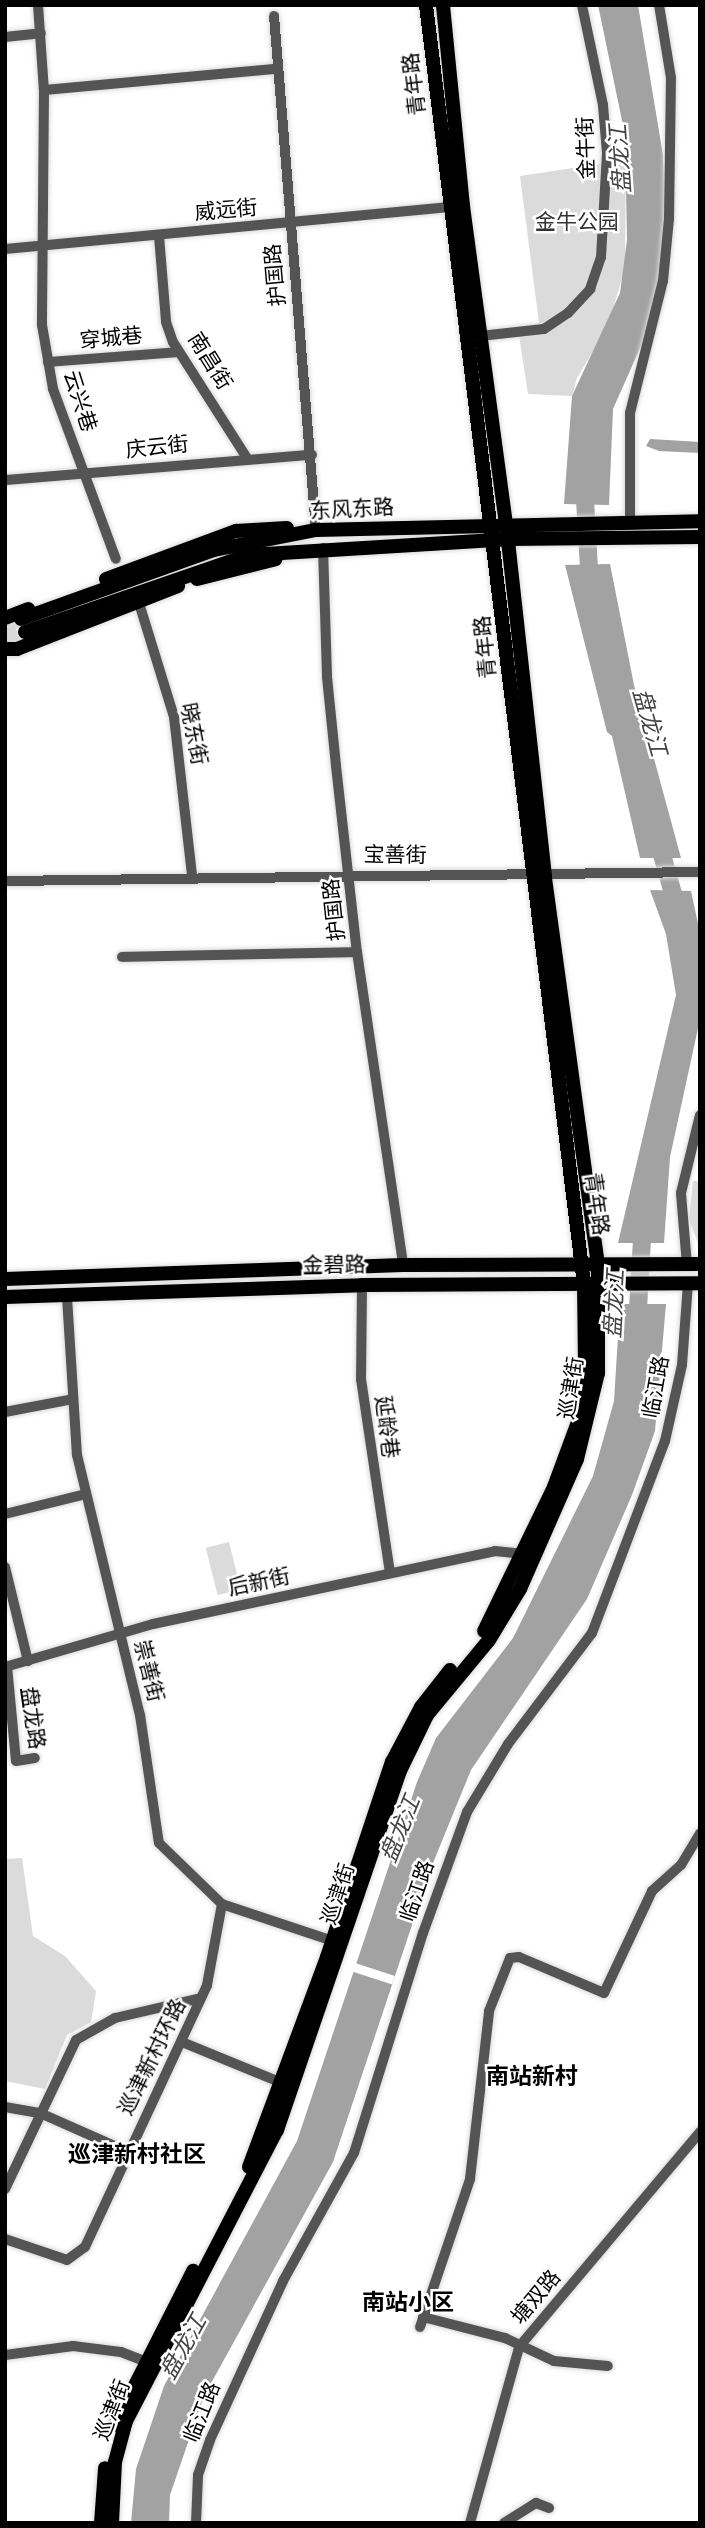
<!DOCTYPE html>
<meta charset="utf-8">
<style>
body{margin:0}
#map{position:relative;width:705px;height:2528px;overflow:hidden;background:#fff;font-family:"PT Sans Narrow","Noto Sans SC",sans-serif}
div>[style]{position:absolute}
.green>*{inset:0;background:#dbdbdb;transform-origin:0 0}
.water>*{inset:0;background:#a2a2a2}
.pier>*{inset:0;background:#fff;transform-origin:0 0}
.river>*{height:18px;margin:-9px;padding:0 9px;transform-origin:9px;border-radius:9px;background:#a2a2a2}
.major-tunnel>*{height:14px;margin-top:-7px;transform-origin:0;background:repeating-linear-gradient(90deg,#d9d9d9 0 14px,transparent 0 21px)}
.roads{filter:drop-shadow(0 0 2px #dbdbdb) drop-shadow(0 0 2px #dbdbdb)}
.minor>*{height:10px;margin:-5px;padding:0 5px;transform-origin:5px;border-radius:5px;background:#545454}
.major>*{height:14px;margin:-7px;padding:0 7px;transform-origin:7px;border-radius:7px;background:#000}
span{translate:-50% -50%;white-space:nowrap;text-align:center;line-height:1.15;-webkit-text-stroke:5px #fff;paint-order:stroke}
.street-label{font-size:21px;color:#000}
.park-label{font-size:21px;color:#323232}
.water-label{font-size:23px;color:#434343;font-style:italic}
.neighbourhood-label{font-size:23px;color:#000;font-weight:700}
.frame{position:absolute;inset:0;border:7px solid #000;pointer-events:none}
</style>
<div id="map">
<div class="green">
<div style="clip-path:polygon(626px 160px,625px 268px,608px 326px,577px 378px,572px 396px,528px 394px,519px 335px,539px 323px,520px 176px)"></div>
<div style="clip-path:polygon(693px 1181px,700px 1181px,700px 1249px,689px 1219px)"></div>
<div style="left:229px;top:1542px;width:49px;height:24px;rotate:76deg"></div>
<div style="clip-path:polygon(22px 1858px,33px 1936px,65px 1956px,96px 1991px,91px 2022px,67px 2035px,45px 2089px,5px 2081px,5px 1859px)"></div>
</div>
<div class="water">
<div style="clip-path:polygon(598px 5px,638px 5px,663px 155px,665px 207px,660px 282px,641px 346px,613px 409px,609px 505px,564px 504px,572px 396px,620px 293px,627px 240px,625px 135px)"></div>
<div style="clip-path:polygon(650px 439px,700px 442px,700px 453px,659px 451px,646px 446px)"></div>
<div style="clip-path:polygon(610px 564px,634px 685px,681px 858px,640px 858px,612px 736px,607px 732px,565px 565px)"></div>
<div style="clip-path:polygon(650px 890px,691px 891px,700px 933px,700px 1019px,670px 1157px,664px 1243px,618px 1243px,676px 995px,666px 934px)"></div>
<div style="clip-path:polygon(620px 1304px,666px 1304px,655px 1431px,632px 1495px,587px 1599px,471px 1770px,431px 1868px,333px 2162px,204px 2396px,170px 2495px,169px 2523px,131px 2523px,136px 2469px,164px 2386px,297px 2141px,417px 1782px,436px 1738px,513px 1638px,593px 1476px,614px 1401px)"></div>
</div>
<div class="pier">
<div style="left:355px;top:1963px;width:42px;height:9px;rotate:18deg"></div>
</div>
<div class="river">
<div style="left:584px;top:482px;width:105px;rotate:86.7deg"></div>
<div style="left:657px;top:837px;width:77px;rotate:74.2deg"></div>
<div style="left:637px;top:1326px;width:105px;rotate:-86.7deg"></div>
</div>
<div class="major-tunnel">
<div style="left:5px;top:626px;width:17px;rotate:-24deg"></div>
<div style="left:5px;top:640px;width:22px;rotate:-22deg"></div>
</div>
<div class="roads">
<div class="minor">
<div style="left:38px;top:5px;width:85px;rotate:86deg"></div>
<div style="left:44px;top:90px;width:235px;rotate:90.5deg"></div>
<div style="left:42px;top:325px;width:65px;rotate:80.2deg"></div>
<div style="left:53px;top:389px;width:181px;rotate:69.7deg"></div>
<div style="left:274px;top:16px;width:516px;rotate:85.33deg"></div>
<div style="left:5px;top:37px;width:36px;rotate:-6deg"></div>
<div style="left:44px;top:90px;width:234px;rotate:-5.2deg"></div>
<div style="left:159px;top:236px;width:86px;rotate:85.3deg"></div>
<div style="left:166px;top:322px;width:21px;rotate:71deg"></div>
<div style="left:173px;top:342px;width:138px;rotate:57.5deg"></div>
<div style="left:5px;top:249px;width:447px;rotate:-5.4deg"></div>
<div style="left:480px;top:336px;width:64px;rotate:-6.2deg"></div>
<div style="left:544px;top:329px;width:29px;rotate:-34deg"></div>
<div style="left:568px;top:313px;width:33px;rotate:-47deg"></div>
<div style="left:590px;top:289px;width:34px;rotate:-71deg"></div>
<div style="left:601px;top:257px;width:104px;rotate:-86.7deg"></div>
<div style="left:607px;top:153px;width:48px;rotate:-94.8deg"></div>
<div style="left:603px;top:105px;width:102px;rotate:-101.9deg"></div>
<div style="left:48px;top:362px;width:130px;rotate:-4.4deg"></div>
<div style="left:5px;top:480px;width:308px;rotate:-4.7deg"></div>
<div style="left:630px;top:522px;width:109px;rotate:-90deg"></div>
<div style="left:630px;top:413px;width:136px;rotate:-76deg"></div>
<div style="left:663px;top:281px;width:62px;rotate:-84.5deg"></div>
<div style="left:669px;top:219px;width:141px;rotate:-89.2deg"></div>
<div style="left:671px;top:78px;width:74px;rotate:-99.3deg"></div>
<div style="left:323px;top:548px;width:129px;rotate:88.2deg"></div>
<div style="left:327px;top:677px;width:89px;rotate:84.2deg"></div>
<div style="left:336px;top:766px;width:187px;rotate:83.6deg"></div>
<div style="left:357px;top:952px;width:316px;rotate:81.6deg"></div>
<div style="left:139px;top:603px;width:119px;rotate:72.9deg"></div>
<div style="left:174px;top:717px;width:160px;rotate:83.5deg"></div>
<div style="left:5px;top:881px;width:695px;rotate:-0.74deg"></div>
<div style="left:122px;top:957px;width:235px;rotate:-1.2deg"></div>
<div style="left:687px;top:1265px;width:72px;rotate:-94.8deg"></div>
<div style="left:681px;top:1193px;width:80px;rotate:-76.3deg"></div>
<div style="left:362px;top:1285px;width:94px;rotate:90.6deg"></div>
<div style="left:361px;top:1379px;width:196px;rotate:81.5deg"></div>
<div style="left:67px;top:1297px;width:158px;rotate:86.4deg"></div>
<div style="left:77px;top:1455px;width:268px;rotate:76.4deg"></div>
<div style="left:140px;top:1715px;width:129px;rotate:81.6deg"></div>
<div style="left:159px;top:1843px;width:88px;rotate:44.1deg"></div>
<div style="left:222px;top:1904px;width:123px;rotate:18.4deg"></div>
<div style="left:5px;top:1412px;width:69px;rotate:-10.8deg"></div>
<div style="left:5px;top:1514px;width:83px;rotate:-13.9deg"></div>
<div style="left:5px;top:1567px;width:97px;rotate:76.3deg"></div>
<div style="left:7px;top:1666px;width:95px;rotate:84.6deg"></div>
<div style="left:16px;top:1761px;width:19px;rotate:-9deg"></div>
<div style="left:5px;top:1667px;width:154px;rotate:-16.2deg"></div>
<div style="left:153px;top:1624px;width:350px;rotate:-12deg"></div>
<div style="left:495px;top:1551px;width:29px;rotate:6deg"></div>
<div style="left:182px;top:2042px;width:108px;rotate:22.3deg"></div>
<div style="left:5px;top:2107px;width:36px;rotate:10deg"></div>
<div style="left:40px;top:2113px;width:96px;rotate:23.9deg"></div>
<div style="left:5px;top:2189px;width:165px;rotate:-64.5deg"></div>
<div style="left:76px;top:2040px;width:45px;rotate:-29.4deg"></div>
<div style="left:115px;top:2018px;width:88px;rotate:-13.1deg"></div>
<div style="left:5px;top:2239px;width:65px;rotate:18.7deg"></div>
<div style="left:67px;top:2260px;width:22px;rotate:-36deg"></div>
<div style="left:85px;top:2247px;width:289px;rotate:-65deg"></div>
<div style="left:207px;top:1985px;width:82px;rotate:-79.5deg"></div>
<div style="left:423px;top:2317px;width:85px;rotate:14.4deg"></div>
<div style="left:505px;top:2338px;width:54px;rotate:25.1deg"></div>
<div style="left:554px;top:2361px;width:54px;rotate:5.3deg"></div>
<div style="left:420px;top:2327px;width:156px;rotate:-71.3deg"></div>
<div style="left:470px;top:2179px;width:169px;rotate:-83.5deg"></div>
<div style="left:489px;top:2011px;width:57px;rotate:-68.4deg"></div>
<div style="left:510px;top:1958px;width:9px;rotate:-6deg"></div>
<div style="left:519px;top:1957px;width:92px;rotate:23deg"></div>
<div style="left:604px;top:1993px;width:113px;rotate:-64.8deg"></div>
<div style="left:652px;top:1891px;width:39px;rotate:-42deg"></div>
<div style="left:681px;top:1865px;width:37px;rotate:-59deg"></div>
<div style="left:5px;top:2355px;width:69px;rotate:-7.5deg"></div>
<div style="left:73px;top:2346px;width:48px;rotate:7.1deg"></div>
<div style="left:121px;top:2352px;width:25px;rotate:21deg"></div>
<div style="left:196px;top:2523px;width:48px;rotate:-87.6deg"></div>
<div style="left:198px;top:2475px;width:37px;rotate:-71deg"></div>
<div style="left:210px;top:2440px;width:175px;rotate:-65.3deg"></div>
<div style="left:283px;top:2281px;width:146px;rotate:-61deg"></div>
<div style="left:354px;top:2153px;width:231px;rotate:-72.6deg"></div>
<div style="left:423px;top:1933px;width:129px;rotate:-70deg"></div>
<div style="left:467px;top:1812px;width:79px;rotate:-58.9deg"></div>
<div style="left:508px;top:1744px;width:139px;rotate:-52.9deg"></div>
<div style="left:592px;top:1633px;width:205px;rotate:-69.2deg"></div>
<div style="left:665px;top:1441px;width:78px;rotate:-77.4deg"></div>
<div style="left:682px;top:1365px;width:82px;rotate:-85.8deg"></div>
<div style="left:470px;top:2523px;width:183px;rotate:-74.4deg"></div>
<div style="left:519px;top:2347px;width:281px;rotate:-49.9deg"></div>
<div style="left:504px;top:2523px;width:38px;rotate:-32deg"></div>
<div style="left:536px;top:2503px;width:14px;rotate:21deg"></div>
</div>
<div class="major">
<div style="left:426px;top:5px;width:1289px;rotate:82.96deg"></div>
<div style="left:584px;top:1284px;width:84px;rotate:89.3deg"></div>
<div style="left:585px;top:1368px;width:54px;rotate:97.4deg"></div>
<div style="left:578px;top:1422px;width:69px;rotate:110.3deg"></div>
<div style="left:554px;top:1487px;width:160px;rotate:115.9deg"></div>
<div style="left:106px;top:579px;width:139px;rotate:-20.3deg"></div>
<div style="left:236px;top:531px;width:51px;rotate:-3.4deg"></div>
<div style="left:197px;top:579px;width:81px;rotate:-14.2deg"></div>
<div style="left:5px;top:618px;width:25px;rotate:-21deg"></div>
<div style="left:21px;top:619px;width:205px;rotate:-19.7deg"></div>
<div style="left:214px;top:550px;width:104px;rotate:-11.1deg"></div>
<div style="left:316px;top:530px;width:384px;rotate:-1.3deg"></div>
<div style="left:25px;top:632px;width:237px;rotate:-19deg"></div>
<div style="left:249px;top:555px;width:259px;rotate:-3.5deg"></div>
<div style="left:508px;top:539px;width:192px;rotate:-0.6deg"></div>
<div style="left:5px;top:649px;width:12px"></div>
<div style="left:17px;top:649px;width:173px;rotate:-21.4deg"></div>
<div style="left:5px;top:1279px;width:398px;rotate:-2deg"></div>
<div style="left:403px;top:1265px;width:297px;rotate:-0.2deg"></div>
<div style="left:5px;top:1297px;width:357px;rotate:-1.9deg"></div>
<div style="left:362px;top:1285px;width:338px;rotate:-0.3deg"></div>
<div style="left:249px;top:2167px;width:224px;rotate:-69.6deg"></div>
<div style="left:327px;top:1957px;width:206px;rotate:-71.6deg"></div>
<div style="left:392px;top:1762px;width:62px;rotate:-62.2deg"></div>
<div style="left:421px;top:1707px;width:47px;rotate:-51.9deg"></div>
<div style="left:115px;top:2425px;width:173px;rotate:-63.1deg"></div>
<div style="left:101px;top:2523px;width:55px;rotate:-85.8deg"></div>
<div style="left:112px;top:2523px;width:61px;rotate:-87.2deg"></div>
<div style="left:115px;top:2462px;width:42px;rotate:-75deg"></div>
<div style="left:126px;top:2421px;width:328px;rotate:-62.6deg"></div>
<div style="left:277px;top:2130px;width:377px;rotate:-71.1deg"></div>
<div style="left:399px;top:1773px;width:64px;rotate:-64.2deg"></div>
<div style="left:427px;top:1715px;width:97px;rotate:-50.4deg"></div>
<div style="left:489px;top:1640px;width:60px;rotate:-58.7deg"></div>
<div style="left:520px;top:1589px;width:142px;rotate:-66.3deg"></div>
<div style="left:577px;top:1459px;width:89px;rotate:-76.3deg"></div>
<div style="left:598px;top:1373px;width:108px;rotate:-90deg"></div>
<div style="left:598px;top:1265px;width:393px;rotate:-97.8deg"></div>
<div style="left:545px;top:876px;width:339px;rotate:-96.3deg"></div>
<div style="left:508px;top:539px;width:336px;rotate:-97.7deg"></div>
<div style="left:463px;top:206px;width:202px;rotate:-95.7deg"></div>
</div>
</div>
<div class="street-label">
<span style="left:414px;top:84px;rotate:-97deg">青年路</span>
<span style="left:586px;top:148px;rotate:-92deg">金牛街</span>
<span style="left:226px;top:210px;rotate:-5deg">威远街</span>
<span style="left:275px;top:275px;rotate:-95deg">护国路</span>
<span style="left:111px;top:338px;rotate:-5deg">穿城巷</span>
<span style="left:210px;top:361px;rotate:58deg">南昌街</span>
<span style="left:80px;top:401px;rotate:72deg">云兴巷</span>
<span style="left:157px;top:447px;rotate:-6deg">庆云街</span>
<span style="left:352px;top:509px;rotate:-3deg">东风东路</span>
<span style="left:485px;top:647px;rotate:-96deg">青年路</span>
<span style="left:194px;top:734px;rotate:79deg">晓东街</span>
<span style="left:395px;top:855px;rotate:1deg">宝善街</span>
<span style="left:334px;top:910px;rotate:-96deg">护国路</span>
<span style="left:597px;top:1204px;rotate:82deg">青年路</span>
<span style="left:334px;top:1265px;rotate:-1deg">金碧路</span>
<span style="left:656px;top:1387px;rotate:-80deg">临江路</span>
<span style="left:571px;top:1388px;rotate:-81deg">巡津街</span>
<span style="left:387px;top:1427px;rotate:83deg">延龄巷</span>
<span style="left:259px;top:1582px;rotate:-12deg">后新街</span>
<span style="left:149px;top:1671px;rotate:76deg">崇善街</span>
<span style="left:33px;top:1718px;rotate:82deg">盘龙路</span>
<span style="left:417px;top:1891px;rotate:-71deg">临江路</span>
<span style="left:338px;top:1894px;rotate:-72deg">巡津街</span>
<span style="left:152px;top:2057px;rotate:-64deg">巡津新村环路</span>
<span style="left:536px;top:2297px;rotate:-50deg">塘双路</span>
<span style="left:112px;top:2410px;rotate:-69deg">巡津街</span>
<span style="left:202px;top:2412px;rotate:-68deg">临江路</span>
</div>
<div class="park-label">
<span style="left:577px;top:222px">金牛公园</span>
</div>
<div class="water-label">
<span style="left:620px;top:159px;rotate:-94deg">盘龙江</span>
<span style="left:650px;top:722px;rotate:74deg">盘龙江</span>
<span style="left:614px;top:1304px;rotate:-87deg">盘龙江</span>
<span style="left:400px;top:1829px;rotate:-68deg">盘龙江</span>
<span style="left:183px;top:2347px;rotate:-61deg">盘龙江</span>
</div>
<div class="neighbourhood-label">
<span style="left:532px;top:2076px">南站新村</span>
<span style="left:137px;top:2154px">巡津新村社区</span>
<span style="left:408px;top:2302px">南站小区</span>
</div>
<div class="frame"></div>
</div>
